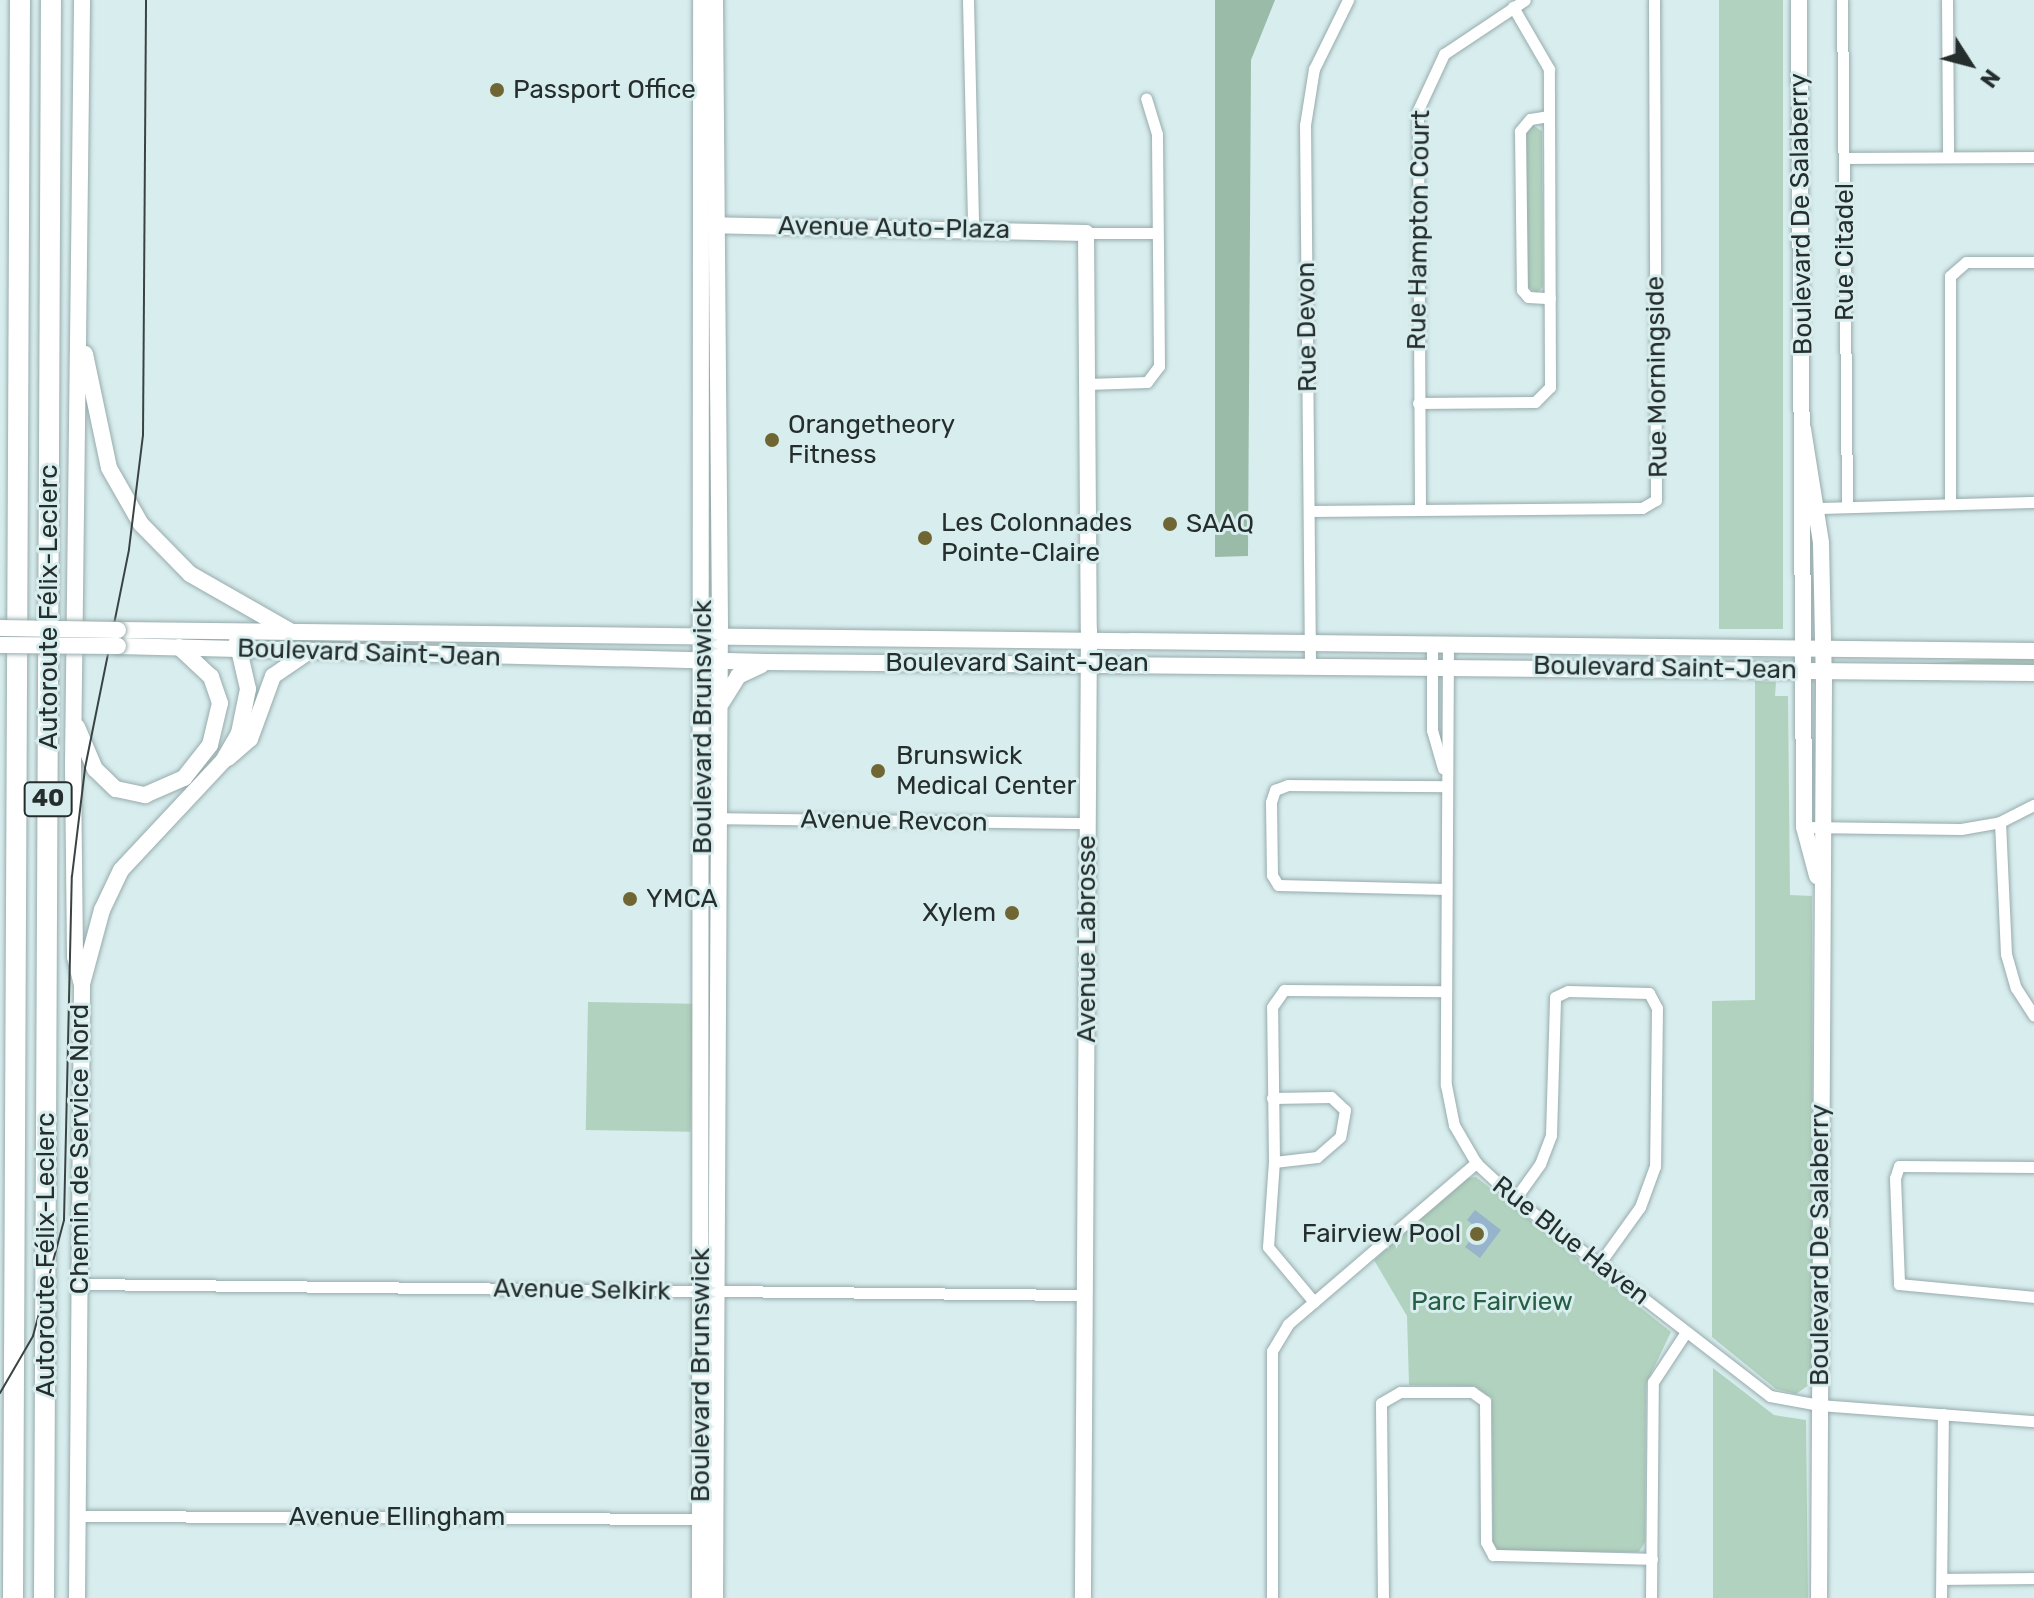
<!DOCTYPE html>
<meta charset="utf-8">
<style>
body{margin:0}
#map{position:relative;width:2034px;height:1598px;overflow:hidden;background:#d8edee;font-family:Rubik,sans-serif}
div>[style]{position:absolute}
.green>*{inset:0;background:#b1d2be;transform-origin:0 0}
.forest>*{inset:0;background:#99bba7}
.water>*{inset:0;background:#96b4cb}
.roads{filter:drop-shadow(0 0 2px #97abac) drop-shadow(0 0 2px #97abac)}
.street>*{height:11px;margin:-5.5px;padding:0 5.5px;transform-origin:5.5px;border-radius:5.5px;background:#fff}
.secondary>*{height:16px;margin:-8px;padding:0 8px;transform-origin:8px;border-radius:8px;background:#fff}
.highway>*{height:20px;margin:-10px;padding:0 10px;transform-origin:10px;border-radius:10px;background:#fff}
.tram>*{height:2px;margin:-1px;padding:0 1px;transform-origin:1px;border-radius:1px;background:#3a4344}
.bridges{filter:drop-shadow(0 0 2px #97abac) drop-shadow(0 0 2px #97abac)}
.secondary-bridge>*{height:16px;margin:-8px;padding:0 8px;transform-origin:8px;border-radius:8px;background:#fff}
.dots>*{width:22px;height:22px;translate:-50% -50%;box-sizing:border-box;border:4px solid #d8edee;border-radius:50%}
span{translate:-50% -50%;white-space:nowrap;text-align:center;line-height:1.15;-webkit-text-stroke:6px #d8edee;paint-order:stroke}
.shield-label span{padding:2px 6px;background:#d8edee;border:2px solid;border-radius:6px;-webkit-text-stroke-width:0}
.shield-label{font-size:24px;color:#252d2d;font-weight:700}
.poi-label{font-size:26px;color:#252d2d}
.left{translate:0 -50%;text-align:left}
.right{translate:-100% -50%;text-align:right}
.street-label{font-size:26px;color:#252d2d}
.park-label{font-size:26px;color:#265f43}
.north{position:absolute;left:1930px;top:24px;width:80px;height:80px;-webkit-text-stroke:6px #d8edee;paint-order:stroke;rotate:126deg;font-size:22px;font-weight:700;line-height:32px;text-align:center;color:#252d2d}
.north::after{content:'';display:block;margin:auto;width:28px;height:36px;background:#252d2d;clip-path:polygon(50% 0,100% 100%,50% 72%,0 100%)}
</style>
<div id="map">
<div class="green">
<div style="left:1719px;top:0;width:64px;height:629px"></div>
<div style="clip-path:polygon(1531px 124px,1542px 131px,1543px 287px,1537px 293px,1527px 286px,1526px 130px)"></div>
<div style="clip-path:polygon(1989px 659px,2034px 659px,2034px 665px,1922px 664px)"></div>
<div style="clip-path:polygon(1755px 681px,1776px 682px,1775px 696px,1788px 696px,1790px 895px,1812px 896px,1813px 1382px,1796px 1394px,1776px 1389px,1712px 1337px,1712px 1001px,1755px 1000px)"></div>
<div style="left:588px;top:1002px;width:105px;height:128px;rotate:1deg"></div>
<div style="clip-path:polygon(1476px 1177px,1671px 1332px,1646px 1384px,1645px 1542px,1639px 1552px,1499px 1551px,1493px 1543px,1492px 1398px,1474px 1386px,1409px 1385px,1407px 1316px,1374px 1260px,1468px 1178px)"></div>
<div style="clip-path:polygon(1713px 1368px,1774px 1415px,1806px 1420px,1808px 1598px,1713px 1598px)"></div>
</div>
<div class="forest">
<div style="clip-path:polygon(1215px 0,1275px 0,1251px 60px,1248px 556px,1215px 557px)"></div>
</div>
<div class="water">
<div style="clip-path:polygon(1475px 1210px,1501px 1230px,1480px 1258px,1465px 1247px,1479px 1230px,1467px 1220px)"></div>
</div>
<div class="roads">
<div class="street">
<div style="left:968px;top:0;width:229px;rotate:88.7deg"></div>
<div style="left:1842px;top:0;width:505px;rotate:89.43deg"></div>
<div style="left:1947px;top:0;width:157px;rotate:89.6deg"></div>
<div style="left:1549px;top:116px;width:19px;rotate:171deg"></div>
<div style="left:1530px;top:119px;width:16px;rotate:130deg"></div>
<div style="left:1520px;top:131px;width:159px;rotate:89.3deg"></div>
<div style="left:1522px;top:290px;width:9px;rotate:49deg"></div>
<div style="left:1528px;top:297px;width:22px;rotate:3deg"></div>
<div style="left:1844px;top:158px;width:190px;rotate:-0.3deg"></div>
<div style="left:1086px;top:233px;width:71px"></div>
<div style="left:1087px;top:384px;width:60px;rotate:-1.9deg"></div>
<div style="left:1147px;top:382px;width:20px;rotate:-53deg"></div>
<div style="left:1159px;top:366px;width:232px;rotate:-90.5deg"></div>
<div style="left:1157px;top:134px;width:37px;rotate:-107deg"></div>
<div style="left:1418px;top:403px;width:117px;rotate:-0.5deg"></div>
<div style="left:1535px;top:402px;width:21px;rotate:-45deg"></div>
<div style="left:1550px;top:387px;width:318px;rotate:-90.2deg"></div>
<div style="left:1549px;top:69px;width:72px;rotate:-120.1deg"></div>
<div style="left:1950px;top:503px;width:227px;rotate:-90deg"></div>
<div style="left:1950px;top:276px;width:21px;rotate:-41deg"></div>
<div style="left:1966px;top:262px;width:68px"></div>
<div style="left:1817px;top:508px;width:217px;rotate:-1.6deg"></div>
<div style="left:1420px;top:510px;width:400px;rotate:-90.3deg"></div>
<div style="left:1418px;top:110px;width:62px;rotate:-65.1deg"></div>
<div style="left:1444px;top:54px;width:97px;rotate:-33.7deg"></div>
<div style="left:1309px;top:511px;width:333px;rotate:-0.5deg"></div>
<div style="left:1642px;top:508px;width:16px;rotate:-30deg"></div>
<div style="left:1656px;top:500px;width:500px;rotate:-90.23deg"></div>
<div style="left:1432px;top:644px;width:86px;rotate:90deg"></div>
<div style="left:1432px;top:730px;width:40px;rotate:74deg"></div>
<div style="left:1448px;top:644px;width:441px;rotate:90.3deg"></div>
<div style="left:1446px;top:1085px;width:41px;rotate:78.7deg"></div>
<div style="left:1454px;top:1125px;width:44px;rotate:59.9deg"></div>
<div style="left:1476px;top:1163px;width:53px;rotate:42.7deg"></div>
<div style="left:1515px;top:1199px;width:322px;rotate:37.7deg"></div>
<div style="left:1770px;top:1396px;width:50px;rotate:10.4deg"></div>
<div style="left:1819px;top:1405px;width:216px;rotate:4.3deg"></div>
<div style="left:1310px;top:664px;width:539px;rotate:-90.53deg"></div>
<div style="left:1305px;top:125px;width:57px;rotate:-80.9deg"></div>
<div style="left:1314px;top:69px;width:77px;rotate:-63.8deg"></div>
<div style="left:712px;top:818px;width:375px;rotate:0.8deg"></div>
<div style="left:2000px;top:822px;width:132px;rotate:87.4deg"></div>
<div style="left:2006px;top:954px;width:35px;rotate:74deg"></div>
<div style="left:2016px;top:988px;width:33px;rotate:57deg"></div>
<div style="left:1804px;top:827px;width:157px;rotate:0.7deg"></div>
<div style="left:1961px;top:829px;width:40px;rotate:-10deg"></div>
<div style="left:2000px;top:822px;width:38px;rotate:-27deg"></div>
<div style="left:1446px;top:889px;width:168px;rotate:-178.6deg"></div>
<div style="left:1278px;top:885px;width:12px;rotate:-121deg"></div>
<div style="left:1272px;top:875px;width:73px;rotate:-90.8deg"></div>
<div style="left:1271px;top:802px;width:13px;rotate:-72deg"></div>
<div style="left:1275px;top:790px;width:14px;rotate:-21deg"></div>
<div style="left:1288px;top:785px;width:158px;rotate:0.4deg"></div>
<div style="left:1272px;top:1098px;width:59px;rotate:-1deg"></div>
<div style="left:1331px;top:1097px;width:19px;rotate:43deg"></div>
<div style="left:1345px;top:1110px;width:27px;rotate:100deg"></div>
<div style="left:1340px;top:1137px;width:30px;rotate:139deg"></div>
<div style="left:1317px;top:1157px;width:43px;rotate:173.4deg"></div>
<div style="left:2034px;top:1167px;width:135px;rotate:-179.6deg"></div>
<div style="left:1899px;top:1166px;width:13px;rotate:108deg"></div>
<div style="left:1895px;top:1178px;width:106px;rotate:87.8deg"></div>
<div style="left:1899px;top:1284px;width:136px;rotate:5.5deg"></div>
<div style="left:1515px;top:1199px;width:43px;rotate:-54.5deg"></div>
<div style="left:1540px;top:1164px;width:31px;rotate:-69deg"></div>
<div style="left:1551px;top:1135px;width:138px;rotate:-88.3deg"></div>
<div style="left:1555px;top:997px;width:14px;rotate:-25deg"></div>
<div style="left:1568px;top:991px;width:81px;rotate:1.4deg"></div>
<div style="left:1649px;top:993px;width:17px;rotate:62deg"></div>
<div style="left:1657px;top:1008px;width:158px;rotate:90.7deg"></div>
<div style="left:1655px;top:1166px;width:44px;rotate:110.1deg"></div>
<div style="left:1640px;top:1207px;width:70px;rotate:125.7deg"></div>
<div style="left:79px;top:1284px;width:1006px;rotate:0.63deg"></div>
<div style="left:1314px;top:1302px;width:72px;rotate:-129.9deg"></div>
<div style="left:1268px;top:1247px;width:85px;rotate:-86deg"></div>
<div style="left:1274px;top:1162px;width:155px;rotate:-90.7deg"></div>
<div style="left:1272px;top:1007px;width:21px;rotate:-55deg"></div>
<div style="left:1284px;top:990px;width:162px;rotate:0.4deg"></div>
<div style="left:78px;top:1516px;width:629px;rotate:0.27deg"></div>
<div style="left:1942px;top:1579px;width:92px;rotate:-0.6deg"></div>
<div style="left:1272px;top:1598px;width:247px;rotate:-90deg"></div>
<div style="left:1272px;top:1351px;width:31px;rotate:-59deg"></div>
<div style="left:1288px;top:1324px;width:248px;rotate:-40.6deg"></div>
<div style="left:1383px;top:1598px;width:195px;rotate:-90.6deg"></div>
<div style="left:1381px;top:1403px;width:22px;rotate:-30deg"></div>
<div style="left:1400px;top:1392px;width:72px"></div>
<div style="left:1472px;top:1392px;width:16px;rotate:35deg"></div>
<div style="left:1485px;top:1401px;width:141px;rotate:89.6deg"></div>
<div style="left:1486px;top:1542px;width:15px;rotate:62deg"></div>
<div style="left:1493px;top:1555px;width:159px;rotate:1.4deg"></div>
<div style="left:1651px;top:1598px;width:216px;rotate:-89.5deg"></div>
<div style="left:1653px;top:1382px;width:60px;rotate:-56.6deg"></div>
<div style="left:1941px;top:1598px;width:184px;rotate:-89.4deg"></div>
</div>
<div class="secondary">
<div style="left:1799px;top:0;width:827px;rotate:89.65deg"></div>
<div style="left:1804px;top:827px;width:51px;rotate:75.1deg"></div>
<div style="left:702px;top:225px;width:384px;rotate:1.2deg"></div>
<div style="left:1086px;top:233px;width:397px;rotate:89.6deg"></div>
<div style="left:1089px;top:630px;width:968px;rotate:90.36deg"></div>
<div style="left:85px;top:354px;width:116px;rotate:78.1deg"></div>
<div style="left:109px;top:468px;width:64px;rotate:60.3deg"></div>
<div style="left:141px;top:524px;width:70px;rotate:45.6deg"></div>
<div style="left:190px;top:574px;width:115px;rotate:29.7deg"></div>
<div style="left:1803px;top:429px;width:115px;rotate:81deg"></div>
<div style="left:1821px;top:543px;width:138px;rotate:88.8deg"></div>
<div style="left:1824px;top:681px;width:917px;rotate:90.31deg"></div>
<div style="left:118px;top:630px;width:1916px;rotate:0.63deg"></div>
<div style="left:118px;top:646px;width:649px;rotate:1.41deg"></div>
<div style="left:767px;top:662px;width:1267px;rotate:0.5deg"></div>
<div style="left:722px;top:702px;width:31px;rotate:-58deg"></div>
<div style="left:738px;top:676px;width:26px;rotate:-25deg"></div>
<div style="left:77px;top:727px;width:46px;rotate:66.8deg"></div>
<div style="left:95px;top:769px;width:29px;rotate:44deg"></div>
<div style="left:116px;top:789px;width:30px;rotate:12deg"></div>
<div style="left:145px;top:795px;width:43px;rotate:-23.6deg"></div>
<div style="left:184px;top:778px;width:42px;rotate:-51.8deg"></div>
<div style="left:210px;top:745px;width:43px;rotate:-76.6deg"></div>
<div style="left:220px;top:703px;width:28px;rotate:-109deg"></div>
<div style="left:211px;top:677px;width:44px;rotate:-136.8deg"></div>
<div style="left:228px;top:758px;width:29px;rotate:-41deg"></div>
<div style="left:250px;top:739px;width:67px;rotate:-69.9deg"></div>
<div style="left:273px;top:676px;width:42px;rotate:-34.4deg"></div>
<div style="left:82px;top:984px;width:77px;rotate:-74.9deg"></div>
<div style="left:102px;top:910px;width:44px;rotate:-64.6deg"></div>
<div style="left:121px;top:870px;width:149px;rotate:-46.9deg"></div>
<div style="left:223px;top:761px;width:32px;rotate:-60deg"></div>
<div style="left:239px;top:733px;width:45px;rotate:-78.4deg"></div>
<div style="left:248px;top:689px;width:49px;rotate:-102.9deg"></div>
<div style="left:77px;top:1598px;width:613px;rotate:-89.53deg"></div>
<div style="left:82px;top:985px;width:29px;rotate:-104deg"></div>
<div style="left:75px;top:957px;width:194px;rotate:-90.6deg"></div>
<div style="left:73px;top:763px;width:763px;rotate:-89.32deg"></div>
<div style="left:700px;top:1598px;width:1598px;rotate:-89.96deg"></div>
<div style="left:715px;top:1598px;width:973px;rotate:-89.71deg"></div>
<div style="left:720px;top:625px;width:625px;rotate:-90.46deg"></div>
</div>
<div class="highway">
<div style="left:13px;top:1598px;width:1598px;rotate:-89.75deg"></div>
<div style="left:44px;top:1598px;width:1598px;rotate:-89.75deg"></div>
</div>
</div>
<div class="tram">
<div style="left:0;top:1393px;width:66px;rotate:-59.9deg"></div>
<div style="left:33px;top:1336px;width:120px;rotate:-75deg"></div>
<div style="left:64px;top:1220px;width:344px;rotate:-88.7deg"></div>
<div style="left:72px;top:876px;width:109px;rotate:-83.1deg"></div>
<div style="left:85px;top:768px;width:223px;rotate:-78.6deg"></div>
<div style="left:129px;top:549px;width:115px;rotate:-83deg"></div>
<div style="left:143px;top:435px;width:435px;rotate:-89.6deg"></div>
</div>
<div class="bridges">
<div class="secondary-bridge">
<div style="left:0;top:628px;width:118px;rotate:1deg"></div>
<div style="left:0;top:645px;width:118px;rotate:0.5deg"></div>
</div>
</div>
<div class="dots">
<div style="left:497px;top:90px;background:#706633"></div>
<div style="left:772px;top:440px;background:#706633"></div>
<div style="left:1170px;top:524px;background:#706633"></div>
<div style="left:925px;top:538px;background:#706633"></div>
<div style="left:878px;top:771px;background:#706633"></div>
<div style="left:630px;top:899px;background:#706633"></div>
<div style="left:1012px;top:913px;background:#706633"></div>
<div style="left:1477px;top:1234px;background:#706633"></div>
</div>
<div class="shield-label">
<span style="left:48px;top:799px">40</span>
</div>
<div class="poi-label">
<span class="left" style="left:513px;top:90px">Passport Office</span>
<span class="left" style="left:788px;top:440px">Orangetheory<br>Fitness</span>
<span class="left" style="left:941px;top:538px">Les Colonnades<br>Pointe-Claire</span>
<span class="left" style="left:1186px;top:524px">SAAQ</span>
<span class="left" style="left:896px;top:771px">Brunswick<br>Medical Center</span>
<span class="left" style="left:646px;top:899px">YMCA</span>
<span class="right" style="left:996px;top:913px">Xylem</span>
<span class="right" style="left:1461px;top:1234px">Fairview Pool</span>
</div>
<div class="street-label">
<span style="left:1801px;top:214px;rotate:-91deg">Boulevard De Salaberry</span>
<span style="left:894px;top:228px;rotate:1deg">Avenue Auto-Plaza</span>
<span style="left:1419px;top:230px;rotate:-89deg">Rue Hampton Court</span>
<span style="left:1845px;top:252px;rotate:-90deg">Rue Citadel</span>
<span style="left:1307px;top:327px;rotate:-91deg">Rue Devon</span>
<span style="left:1657px;top:377px;rotate:-91deg">Rue Morningside</span>
<span style="left:49px;top:607px;rotate:-90deg">Autoroute Félix-Leclerc</span>
<span style="left:369px;top:653px;rotate:2deg">Boulevard Saint-Jean</span>
<span style="left:1017px;top:663px">Boulevard Saint-Jean</span>
<span style="left:1665px;top:668px;rotate:1deg">Boulevard Saint-Jean</span>
<span style="left:703px;top:727px;rotate:-90deg">Boulevard Brunswick</span>
<span style="left:894px;top:821px;rotate:1deg">Avenue Revcon</span>
<span style="left:1087px;top:939px;rotate:-90deg">Avenue Labrosse</span>
<span style="left:80px;top:1149px;rotate:-90deg">Chemin de Service Nord</span>
<span style="left:1571px;top:1241px;rotate:38deg">Rue Blue Haven</span>
<span style="left:1820px;top:1245px;rotate:-90deg">Boulevard De Salaberry</span>
<span style="left:46px;top:1255px;rotate:-90deg">Autoroute Félix-Leclerc</span>
<span style="left:582px;top:1290px;rotate:1deg">Avenue Selkirk</span>
<span style="left:701px;top:1375px;rotate:-90deg">Boulevard Brunswick</span>
<span style="left:397px;top:1517px">Avenue Ellingham</span>
</div>
<div class="park-label">
<span style="left:1492px;top:1302px">Parc Fairview</span>
</div>
<div class="north">N</div>
</div>
